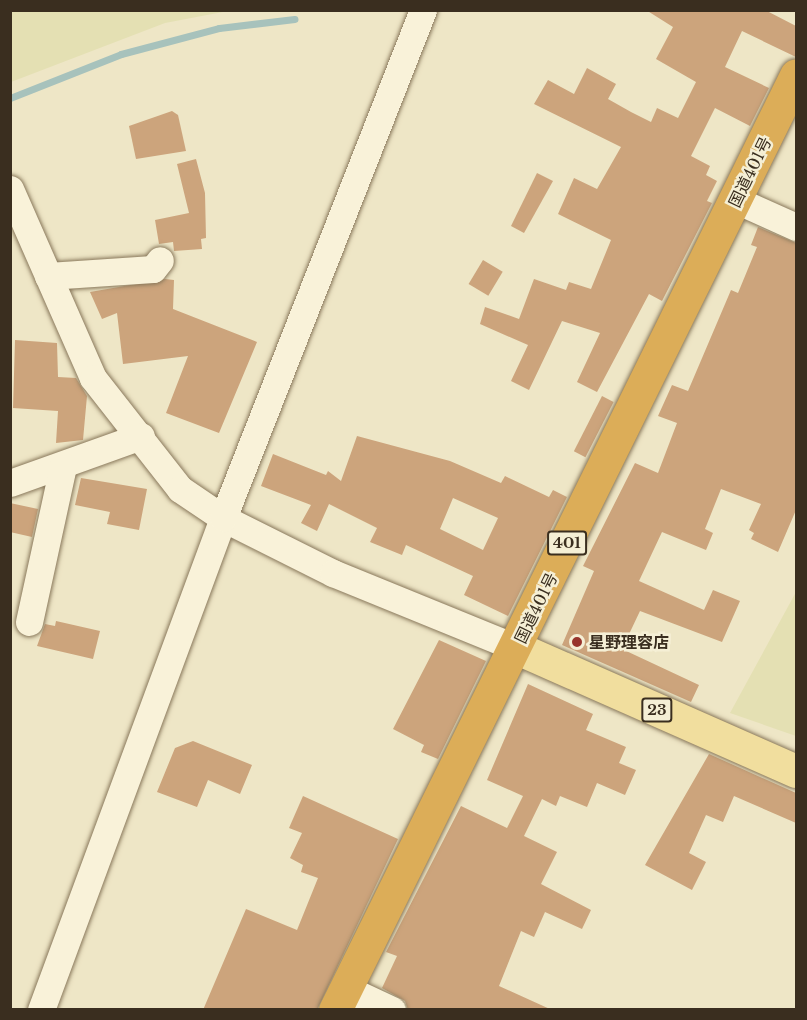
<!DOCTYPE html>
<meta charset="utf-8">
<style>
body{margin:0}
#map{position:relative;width:807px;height:1020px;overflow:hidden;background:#eee6c6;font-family:"Libre Baskerville","Noto Sans JP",serif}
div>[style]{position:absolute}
.farmland>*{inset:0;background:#e4e0b3}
.stream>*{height:7px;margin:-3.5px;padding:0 3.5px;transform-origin:3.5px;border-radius:3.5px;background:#a7c2bc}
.building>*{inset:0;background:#cca47c;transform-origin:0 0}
.roads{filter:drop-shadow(0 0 2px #89785b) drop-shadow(0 0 2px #89785b)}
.minor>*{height:27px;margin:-13.5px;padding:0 13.5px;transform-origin:13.5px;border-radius:13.5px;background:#f9f2d9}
.major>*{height:33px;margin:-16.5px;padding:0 16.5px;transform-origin:16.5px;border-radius:16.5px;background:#f1de9e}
.highway>*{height:33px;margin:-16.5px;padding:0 16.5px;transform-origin:16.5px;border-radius:16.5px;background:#dcad58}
.dots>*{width:16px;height:16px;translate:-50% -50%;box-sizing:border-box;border:3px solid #f5efd5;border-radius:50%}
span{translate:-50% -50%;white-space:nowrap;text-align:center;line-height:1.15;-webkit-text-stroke:5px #f5efd5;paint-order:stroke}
.shield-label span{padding:2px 4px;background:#f5efd5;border:2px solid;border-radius:4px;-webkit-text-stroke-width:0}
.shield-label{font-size:15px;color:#3a2e1f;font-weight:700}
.street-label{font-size:16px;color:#3a2e1f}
.poi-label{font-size:16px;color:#3a2e1f;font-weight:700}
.left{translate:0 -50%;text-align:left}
.frame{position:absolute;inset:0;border:12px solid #3a2e1f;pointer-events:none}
</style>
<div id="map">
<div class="farmland">
<div style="clip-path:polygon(11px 10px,228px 10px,228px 11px,165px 23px,11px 82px)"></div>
<div style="clip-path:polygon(796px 592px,796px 736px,730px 713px)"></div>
</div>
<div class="stream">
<div style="left:10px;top:98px;width:119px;rotate:-21.6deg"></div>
<div style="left:121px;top:54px;width:101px;rotate:-14.9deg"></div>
<div style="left:219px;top:28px;width:76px;rotate:-6.8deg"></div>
</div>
<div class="building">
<div style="clip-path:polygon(646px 10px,765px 10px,796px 26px,796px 57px,742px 31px,725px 67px,769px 88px,750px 126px,715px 108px,691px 156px,710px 166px,706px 175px,717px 181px,707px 201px,712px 203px,662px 301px,649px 294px,597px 392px,577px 382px,600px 333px,562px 321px,529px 390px,511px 381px,528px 345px,480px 324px,485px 307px,519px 319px,534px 279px,566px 290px,569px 282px,591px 289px,611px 240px,558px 214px,574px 178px,597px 189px,621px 147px,534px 104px,548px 80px,574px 94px,587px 68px,616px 84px,608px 99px,631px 112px,651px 122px,657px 108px,678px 118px,696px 82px,656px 59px,673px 27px)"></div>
<div style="clip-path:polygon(172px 111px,178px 115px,186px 151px,136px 159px,129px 126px)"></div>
<div style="clip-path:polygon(196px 159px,205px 193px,206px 238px,201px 239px,202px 249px,174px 251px,173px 242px,159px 244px,155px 220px,189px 213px,177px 164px)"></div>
<div style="clip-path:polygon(537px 173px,553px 181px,524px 233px,511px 226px)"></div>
<div style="clip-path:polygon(758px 227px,796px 243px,796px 510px,778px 552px,751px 539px,754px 533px,749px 530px,761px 504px,721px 489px,705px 529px,713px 533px,706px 550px,662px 532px,639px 581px,704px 610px,713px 590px,740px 601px,722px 642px,640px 611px,622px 649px,699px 685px,691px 702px,562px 645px,594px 571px,583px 566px,635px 463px,658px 473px,677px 423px,658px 416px,672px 385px,688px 391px,731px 290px,738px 293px,757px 247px,751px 245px)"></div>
<div style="left:483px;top:260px;width:23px;height:28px;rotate:31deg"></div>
<div style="clip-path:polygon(165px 279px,174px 280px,173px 309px,257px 342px,219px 433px,166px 413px,188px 356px,123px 364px,117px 313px,102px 319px,90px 292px)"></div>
<div style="clip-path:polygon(15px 340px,57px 343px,58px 377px,76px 378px,87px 396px,83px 440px,56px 443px,58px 411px,13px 408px)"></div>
<div style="left:602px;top:396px;width:13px;height:62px;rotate:27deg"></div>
<div style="clip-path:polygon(evenodd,357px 436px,450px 461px,501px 483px,505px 476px,549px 497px,553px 490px,567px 497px,508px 616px,464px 595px,473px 576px,406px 545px,402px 555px,370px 542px,377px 528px,329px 504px,317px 531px,301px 523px,311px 505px,261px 486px,273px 454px,326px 475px,328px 471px,341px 481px,357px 436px,453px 498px,498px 518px,483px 550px,440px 529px,453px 498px)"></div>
<div style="clip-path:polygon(81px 478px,147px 489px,139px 530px,107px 524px,110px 512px,75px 505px)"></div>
<div style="clip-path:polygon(10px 503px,38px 509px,32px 537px,10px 532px)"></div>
<div style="clip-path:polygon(56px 621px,100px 631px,93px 659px,37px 646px,45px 624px,55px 626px)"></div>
<div style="clip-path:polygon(439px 640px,486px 661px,438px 759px,421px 752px,424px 745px,393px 729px)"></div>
<div style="clip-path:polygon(528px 684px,593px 714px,586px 730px,626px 747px,619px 763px,636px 770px,625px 795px,597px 783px,587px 807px,560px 796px,556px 806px,542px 799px,524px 836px,557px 852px,541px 884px,591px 910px,582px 929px,545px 912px,534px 937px,521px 931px,499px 986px,552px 1010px,408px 1010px,405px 1001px,382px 988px,397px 956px,386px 952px,461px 806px,507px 828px,523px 796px,487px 780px)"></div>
<div style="clip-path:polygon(193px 741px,252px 765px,240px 794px,208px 780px,197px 807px,157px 792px,175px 748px)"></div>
<div style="clip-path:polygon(709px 754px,796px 793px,796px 823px,734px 796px,723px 822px,706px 815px,689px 853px,706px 862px,692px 890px,645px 865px)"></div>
<div style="clip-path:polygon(303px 796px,398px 839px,317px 1010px,203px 1010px,246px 909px,297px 930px,318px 878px,301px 872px,303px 865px,290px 858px,302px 833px,289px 828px)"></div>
</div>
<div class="roads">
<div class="minor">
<div style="left:10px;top:189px;width:206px;rotate:66.3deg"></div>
<div style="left:93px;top:378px;width:141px;rotate:51.9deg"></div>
<div style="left:180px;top:489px;width:52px;rotate:34deg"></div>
<div style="left:223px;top:518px;width:123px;rotate:26.6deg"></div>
<div style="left:333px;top:573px;width:199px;rotate:22.2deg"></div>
<div style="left:736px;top:200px;width:66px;rotate:24.2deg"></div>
<div style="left:48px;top:276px;width:105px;rotate:-3.8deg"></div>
<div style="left:153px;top:269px;width:11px;rotate:-52deg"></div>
<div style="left:10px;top:483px;width:139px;rotate:-19.7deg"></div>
<div style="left:29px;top:622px;width:160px;rotate:-77.7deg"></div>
<div style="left:345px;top:988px;width:52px;rotate:25.1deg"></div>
<div style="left:41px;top:1010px;width:525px;rotate:-69.7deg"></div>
<div style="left:223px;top:518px;width:546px;rotate:-68.51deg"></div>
</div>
<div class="major">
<div style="left:517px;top:648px;width:305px;rotate:23.8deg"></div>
</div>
<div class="highway">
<div style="left:335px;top:1010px;width:1042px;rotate:-63.75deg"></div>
</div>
</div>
<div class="dots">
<div style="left:577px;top:642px;background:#98342c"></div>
</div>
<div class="shield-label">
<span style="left:567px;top:543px">401</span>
<span style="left:657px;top:710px">23</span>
</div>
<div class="street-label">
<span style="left:750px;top:172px;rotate:-64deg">国道401号</span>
<span style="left:536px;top:608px;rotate:-64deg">国道401号</span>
</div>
<div class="poi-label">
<span class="left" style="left:589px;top:642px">星野理容店</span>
</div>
<div class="frame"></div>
</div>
